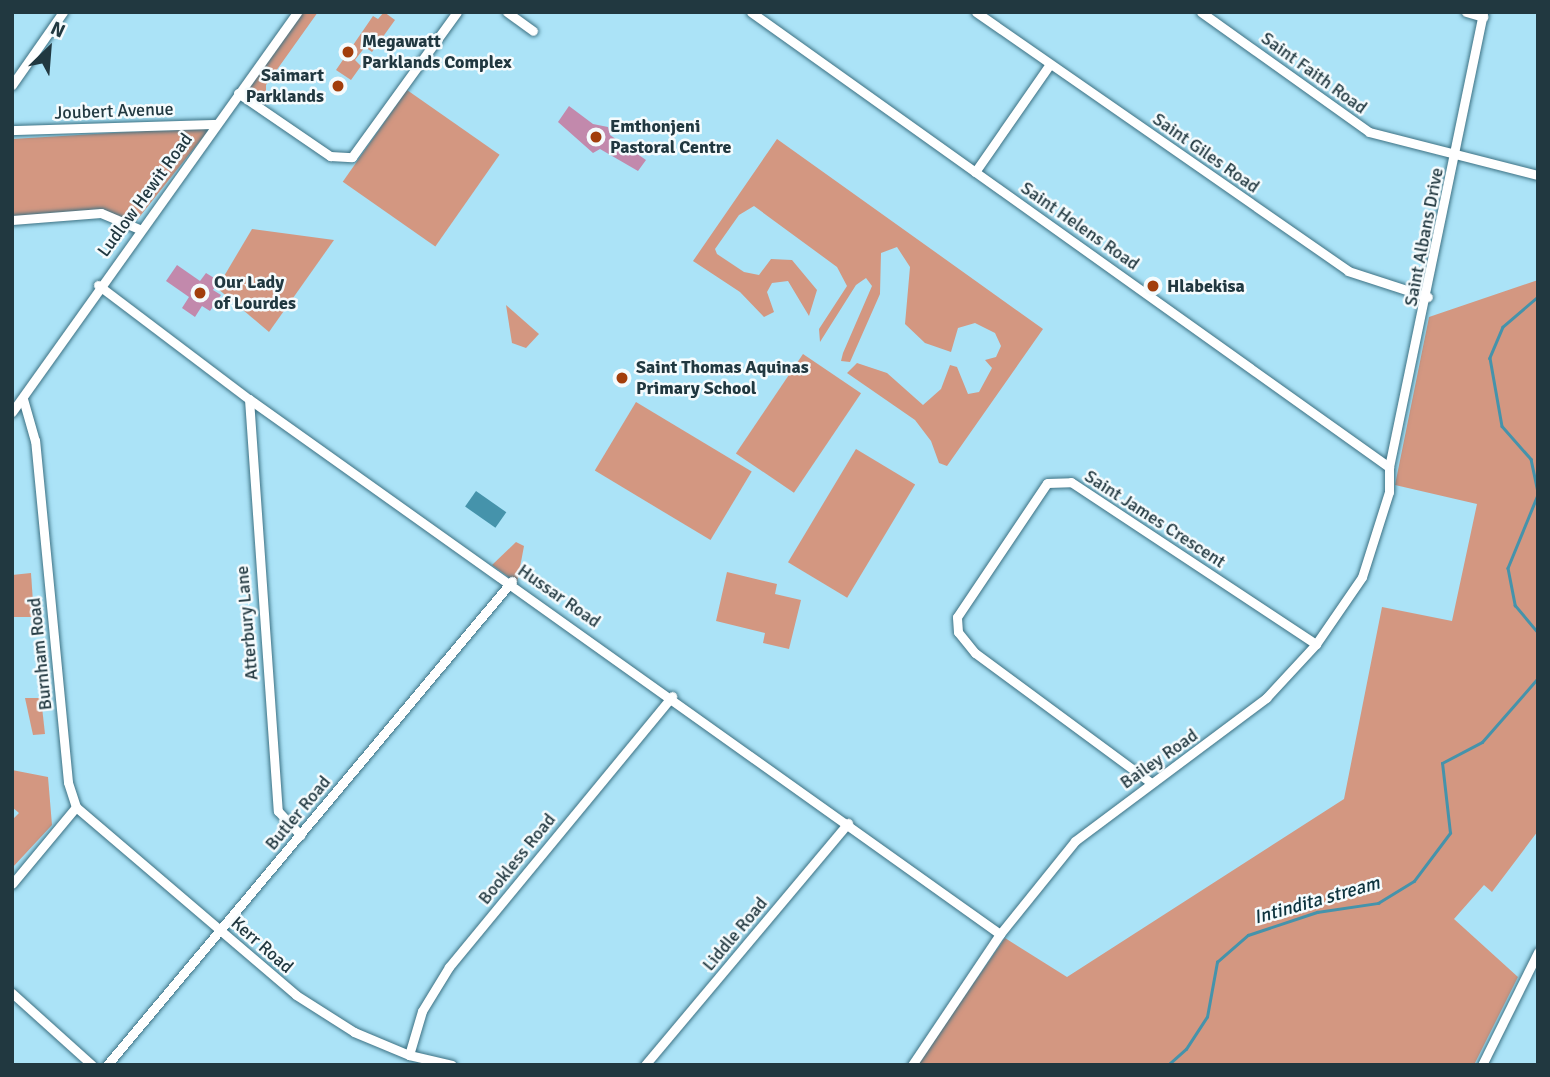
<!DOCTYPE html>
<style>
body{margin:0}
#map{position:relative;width:1550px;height:1077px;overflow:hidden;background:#abe3f7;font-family:Signika,sans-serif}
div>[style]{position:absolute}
.green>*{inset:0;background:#d39781;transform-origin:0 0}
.water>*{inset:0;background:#4593ab;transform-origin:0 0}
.stream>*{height:2.5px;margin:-1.25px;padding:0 1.25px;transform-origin:1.25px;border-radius:1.25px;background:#4593ab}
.building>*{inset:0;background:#c289ac}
.roads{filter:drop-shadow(0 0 2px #3c7183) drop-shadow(0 0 2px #3c7183)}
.minor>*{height:9px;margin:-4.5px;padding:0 4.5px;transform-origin:4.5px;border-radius:4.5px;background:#fff}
.dots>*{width:19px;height:19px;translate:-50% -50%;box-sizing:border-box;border:4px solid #f5fbfd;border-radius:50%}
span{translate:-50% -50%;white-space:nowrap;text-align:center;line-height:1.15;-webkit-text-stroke:5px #f5fbfd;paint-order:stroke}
.poi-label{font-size:18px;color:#213840;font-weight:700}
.left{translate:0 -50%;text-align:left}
.right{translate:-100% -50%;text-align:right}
.street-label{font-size:18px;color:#213840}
.water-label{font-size:19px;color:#0c323d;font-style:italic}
.frame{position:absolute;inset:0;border:14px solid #213840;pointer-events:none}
.north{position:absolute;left:14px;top:14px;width:70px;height:70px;-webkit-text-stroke:5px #f5fbfd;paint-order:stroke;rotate:25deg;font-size:19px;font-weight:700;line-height:28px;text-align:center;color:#213840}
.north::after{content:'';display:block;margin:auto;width:24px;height:32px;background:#213840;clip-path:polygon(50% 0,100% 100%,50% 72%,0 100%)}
</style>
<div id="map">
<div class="green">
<div style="clip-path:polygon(302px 12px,318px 12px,266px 85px,266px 105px,260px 102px,245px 91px)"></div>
<div style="clip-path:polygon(384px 12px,395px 20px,372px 52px,365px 47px,355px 60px,361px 66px,351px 80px,336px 70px,373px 16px,378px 19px)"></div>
<div style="left:407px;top:90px;width:113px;height:112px;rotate:35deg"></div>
<div style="clip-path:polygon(211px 127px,137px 220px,129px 222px,102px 210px,12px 218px,12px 139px)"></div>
<div style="clip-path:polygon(777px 139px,1043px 329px,947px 466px,939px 463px,931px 441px,915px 420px,847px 373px,857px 363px,887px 373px,923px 405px,941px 389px,950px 365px,957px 367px,968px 394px,979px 392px,992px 368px,985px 360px,996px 357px,1001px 346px,995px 333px,975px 323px,958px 328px,951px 352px,925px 343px,905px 324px,910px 267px,897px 247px,881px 253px,880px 294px,850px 362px,841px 361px,843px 353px,872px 286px,866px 278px,856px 285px,820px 342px,819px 329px,847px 286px,837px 267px,754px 206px,739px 215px,715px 249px,717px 254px,744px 272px,759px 275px,771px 259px,792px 260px,817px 290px,809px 316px,788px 281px,772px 283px,767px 292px,774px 312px,764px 317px,740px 292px,693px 261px)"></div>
<div style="clip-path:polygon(252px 229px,334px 240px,269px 332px,217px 288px)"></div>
<div style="clip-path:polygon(1538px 280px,1538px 831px,1492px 892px,1484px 885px,1454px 919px,1518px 977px,1474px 1065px,917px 1065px,1005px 938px,1067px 977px,1344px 799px,1382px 607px,1452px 621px,1477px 504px,1395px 485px,1429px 317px)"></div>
<div style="clip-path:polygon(506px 305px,539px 334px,526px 348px,512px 343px)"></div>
<div style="left:803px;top:354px;width:70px;height:120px;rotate:34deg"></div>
<div style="left:636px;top:402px;width:135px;height:80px;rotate:31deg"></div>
<div style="left:856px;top:449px;width:69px;height:132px;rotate:31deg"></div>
<div style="clip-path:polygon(516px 542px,524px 546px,517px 583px,492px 565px)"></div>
<div style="clip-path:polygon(727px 572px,777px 584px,775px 594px,801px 600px,789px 649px,763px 643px,765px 633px,716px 621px)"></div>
<div style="clip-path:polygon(31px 573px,34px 617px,12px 617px,12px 575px)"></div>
<div style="clip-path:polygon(25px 698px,41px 698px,45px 734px,33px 735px)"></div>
<div style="clip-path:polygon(12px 770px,48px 777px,52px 825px,12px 868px,12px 820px,19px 813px,12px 807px)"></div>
</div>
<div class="water">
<div style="left:476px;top:491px;width:37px;height:19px;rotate:35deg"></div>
</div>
<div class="stream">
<div style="left:1538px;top:297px;width:46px;rotate:139.4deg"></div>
<div style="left:1503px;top:327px;width:34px;rotate:113deg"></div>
<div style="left:1490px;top:358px;width:69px;rotate:80deg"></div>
<div style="left:1502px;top:426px;width:44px;rotate:48.7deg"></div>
<div style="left:1531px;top:459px;width:33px;rotate:78deg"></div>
<div style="left:1538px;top:495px;width:79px;rotate:112.3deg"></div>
<div style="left:1508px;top:568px;width:38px;rotate:79deg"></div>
<div style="left:1515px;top:605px;width:35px;rotate:50deg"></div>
<div style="left:1168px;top:1065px;width:24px;rotate:-42deg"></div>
<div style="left:1186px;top:1049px;width:38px;rotate:-57deg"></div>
<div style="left:1207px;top:1017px;width:56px;rotate:-79.7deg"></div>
<div style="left:1217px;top:962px;width:41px;rotate:-41.1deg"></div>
<div style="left:1248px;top:935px;width:73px;rotate:-18.4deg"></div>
<div style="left:1317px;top:912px;width:62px;rotate:-8.4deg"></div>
<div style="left:1378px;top:903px;width:42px;rotate:-31.4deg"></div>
<div style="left:1414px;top:881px;width:60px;rotate:-53.1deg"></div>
<div style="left:1450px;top:833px;width:70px;rotate:-96.5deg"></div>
<div style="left:1442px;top:763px;width:45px;rotate:-27.7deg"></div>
<div style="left:1482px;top:742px;width:85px;rotate:-48.8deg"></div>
</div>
<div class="building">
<div style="clip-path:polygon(569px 106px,593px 124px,608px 127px,610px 135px,646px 160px,638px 171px,600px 149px,593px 153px,558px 122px)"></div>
<div style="clip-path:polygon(177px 265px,200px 281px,206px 273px,219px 281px,213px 290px,221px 295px,210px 311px,202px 306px,195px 317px,182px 308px,189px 297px,166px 281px)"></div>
</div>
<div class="roads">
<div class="minor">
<div style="left:507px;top:12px;width:32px;rotate:36deg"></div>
<div style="left:751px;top:12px;width:784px;rotate:35.5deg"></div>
<div style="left:976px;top:12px;width:453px;rotate:34.8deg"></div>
<div style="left:1348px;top:271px;width:84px;rotate:18deg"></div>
<div style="left:1201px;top:12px;width:206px;rotate:35.5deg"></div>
<div style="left:1369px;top:132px;width:174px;rotate:14.3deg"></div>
<div style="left:1466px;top:12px;width:18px;rotate:16deg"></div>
<div style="left:12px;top:85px;width:89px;rotate:-55.1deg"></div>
<div style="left:238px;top:93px;width:112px;rotate:34.4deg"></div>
<div style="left:330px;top:156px;width:22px;rotate:3deg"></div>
<div style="left:352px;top:157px;width:179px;rotate:-54.1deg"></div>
<div style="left:12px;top:130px;width:204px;rotate:-1.7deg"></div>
<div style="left:975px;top:172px;width:131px;rotate:-55.2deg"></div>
<div style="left:12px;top:220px;width:89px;rotate:-4.5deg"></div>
<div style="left:101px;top:213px;width:41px;rotate:22.8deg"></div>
<div style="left:98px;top:285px;width:189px;rotate:37.1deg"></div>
<div style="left:249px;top:399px;width:922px;rotate:35.47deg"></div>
<div style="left:249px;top:399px;width:413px;rotate:86deg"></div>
<div style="left:278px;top:811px;width:33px;rotate:47deg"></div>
<div style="left:12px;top:412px;width:491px;rotate:-54.5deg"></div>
<div style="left:1150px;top:782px;width:217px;rotate:-143.6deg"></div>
<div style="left:975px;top:653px;width:27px;rotate:-129deg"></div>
<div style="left:958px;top:632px;width:15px;rotate:-94deg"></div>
<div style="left:957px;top:617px;width:161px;rotate:-56.1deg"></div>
<div style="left:1047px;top:483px;width:24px;rotate:-2deg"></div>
<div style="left:1071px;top:482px;width:294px;rotate:33.5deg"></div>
<div style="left:76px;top:807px;width:289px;rotate:40.5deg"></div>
<div style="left:296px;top:995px;width:69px;rotate:32.5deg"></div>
<div style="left:354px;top:1032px;width:60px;rotate:22.7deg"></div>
<div style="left:409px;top:1055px;width:44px;rotate:13.1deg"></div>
<div style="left:12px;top:884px;width:100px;rotate:-50.3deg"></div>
<div style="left:76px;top:807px;width:26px;rotate:-108deg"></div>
<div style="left:68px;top:782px;width:343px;rotate:-95.5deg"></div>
<div style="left:35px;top:441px;width:44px;rotate:-105.9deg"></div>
<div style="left:12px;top:993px;width:108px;rotate:42deg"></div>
<div style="left:409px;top:1055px;width:46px;rotate:-73.5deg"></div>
<div style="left:422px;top:1011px;width:52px;rotate:-58.5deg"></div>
<div style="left:449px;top:967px;width:351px;rotate:-50.5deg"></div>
<div style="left:107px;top:1065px;width:631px;rotate:-50.08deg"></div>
<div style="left:645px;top:1065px;width:316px;rotate:-50deg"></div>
<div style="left:912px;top:1065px;width:158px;rotate:-56.1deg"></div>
<div style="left:1000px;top:934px;width:119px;rotate:-51.1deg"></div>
<div style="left:1075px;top:841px;width:239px;rotate:-36.8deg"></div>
<div style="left:1266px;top:698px;width:74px;rotate:-47.2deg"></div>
<div style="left:1316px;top:644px;width:81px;rotate:-55.5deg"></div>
<div style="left:1362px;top:577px;width:89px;rotate:-72.4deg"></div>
<div style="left:1389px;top:492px;width:25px;rotate:-90deg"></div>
<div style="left:1389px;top:467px;width:465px;rotate:-78.3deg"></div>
<div style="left:1482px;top:1065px;width:126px;rotate:-63.6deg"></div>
</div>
</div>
<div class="dots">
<div style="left:348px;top:52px;background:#a23e0c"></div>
<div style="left:338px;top:86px;background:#a23e0c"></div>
<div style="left:596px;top:137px;background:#a23e0c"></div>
<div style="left:1153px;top:286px;background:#a23e0c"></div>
<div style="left:200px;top:293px;background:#a23e0c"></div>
<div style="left:622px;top:378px;background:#a23e0c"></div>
</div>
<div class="poi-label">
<span class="left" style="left:362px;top:52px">Megawatt<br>Parklands Complex</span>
<span class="right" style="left:324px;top:86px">Saimart<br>Parklands</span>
<span class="left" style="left:610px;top:137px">Emthonjeni<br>Pastoral Centre</span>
<span class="left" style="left:214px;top:293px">Our Lady<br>of Lourdes</span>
<span class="left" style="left:1167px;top:286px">Hlabekisa</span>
<span class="left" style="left:636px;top:378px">Saint Thomas Aquinas<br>Primary School</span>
</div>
<div class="street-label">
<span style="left:1314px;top:73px;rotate:36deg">Saint Faith Road</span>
<span style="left:114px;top:111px;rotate:-2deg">Joubert Avenue</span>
<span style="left:1206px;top:153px;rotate:35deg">Saint Giles Road</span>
<span style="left:145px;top:195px;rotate:-54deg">Ludlow Hewit Road</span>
<span style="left:1080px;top:226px;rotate:35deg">Saint Helens Road</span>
<span style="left:1424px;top:237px;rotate:-79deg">Saint Albans Drive</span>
<span style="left:1155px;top:519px;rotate:33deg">Saint James Crescent</span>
<span style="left:559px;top:596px;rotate:35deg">Hussar Road</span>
<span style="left:247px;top:623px;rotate:-95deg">Atterbury Lane</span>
<span style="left:40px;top:654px;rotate:-96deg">Burnham Road</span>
<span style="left:1159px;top:759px;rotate:-35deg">Bailey Road</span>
<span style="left:298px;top:813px;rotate:-50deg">Butler Road</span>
<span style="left:517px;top:859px;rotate:-51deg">Bookless Road</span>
<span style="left:735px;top:934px;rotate:-50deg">Liddle Road</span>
<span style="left:262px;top:945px;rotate:41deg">Kerr Road</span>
</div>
<div class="water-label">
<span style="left:1317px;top:901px;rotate:-16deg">Intindita stream</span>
</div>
<div class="frame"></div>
<div class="north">N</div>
</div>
